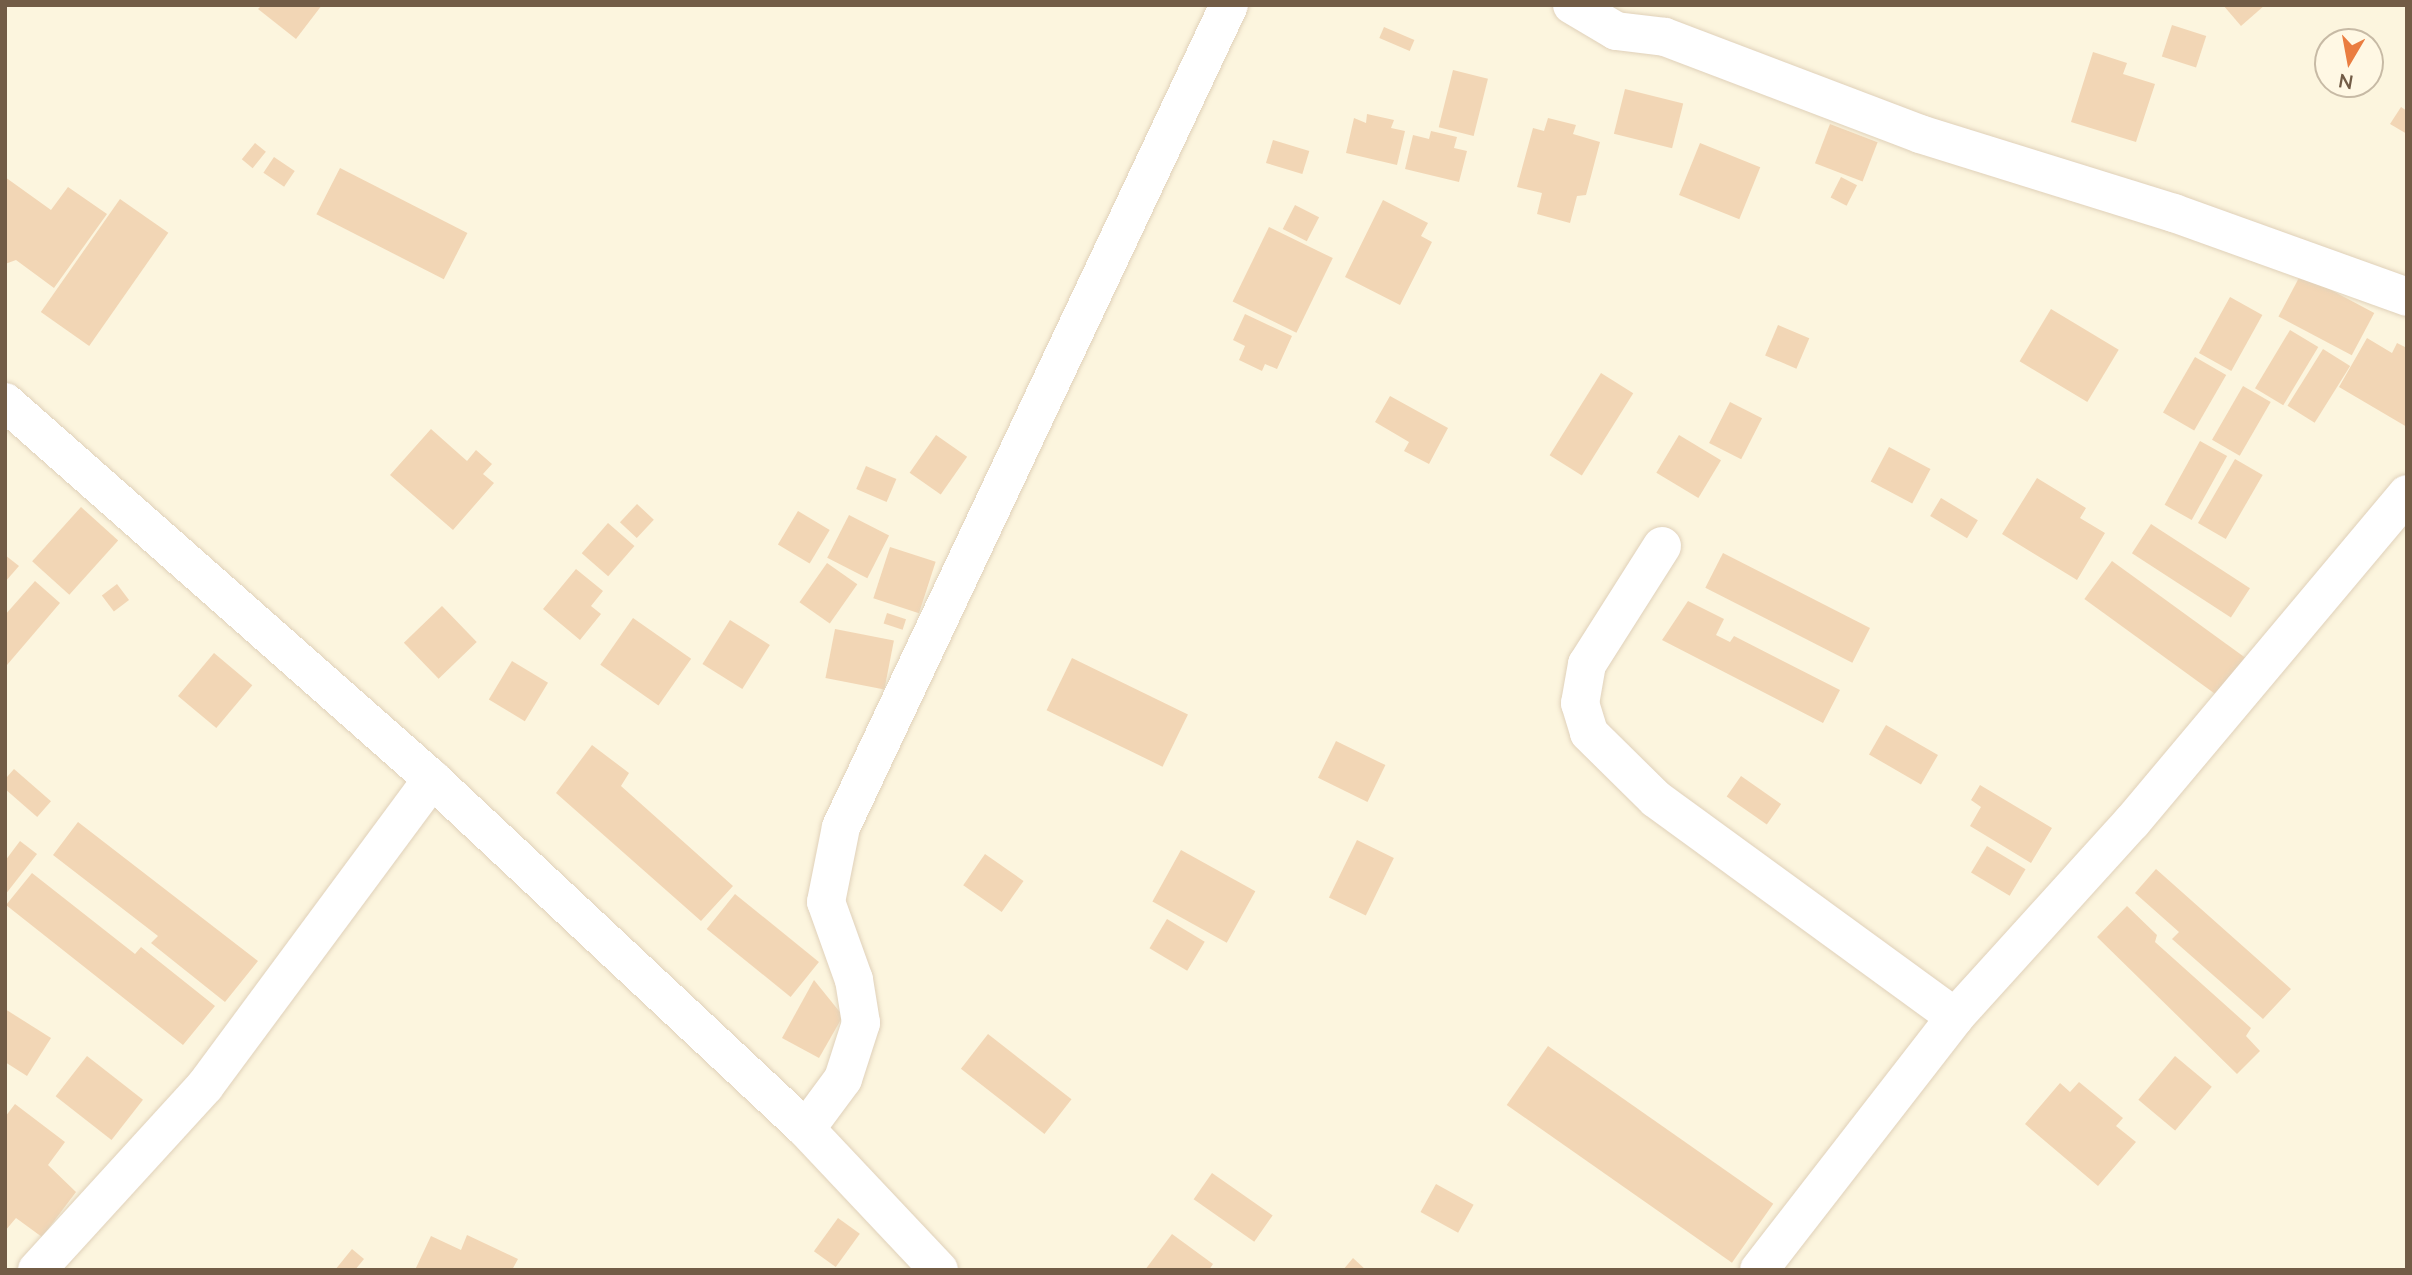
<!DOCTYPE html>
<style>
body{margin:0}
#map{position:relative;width:2412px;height:1275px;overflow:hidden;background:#fcf5de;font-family:Lato,sans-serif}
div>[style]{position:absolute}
.building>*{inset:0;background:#f2d6b5;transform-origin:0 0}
.roads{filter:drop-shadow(0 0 2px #e0d1ba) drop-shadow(0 0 2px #e0d1ba)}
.street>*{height:38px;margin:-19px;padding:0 19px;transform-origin:19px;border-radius:19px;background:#fff}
.secondary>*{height:38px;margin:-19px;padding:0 19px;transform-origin:19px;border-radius:19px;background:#fff}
span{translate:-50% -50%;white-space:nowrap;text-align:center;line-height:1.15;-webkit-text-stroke:6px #fff8e4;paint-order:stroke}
.frame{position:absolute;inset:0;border:7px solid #725c46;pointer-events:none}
.north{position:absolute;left:2314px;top:28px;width:70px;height:70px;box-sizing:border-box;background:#fff8e4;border:2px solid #c7baa5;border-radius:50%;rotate:190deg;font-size:19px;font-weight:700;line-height:28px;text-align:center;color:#725c46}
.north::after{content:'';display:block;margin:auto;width:24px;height:32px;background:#ea7d40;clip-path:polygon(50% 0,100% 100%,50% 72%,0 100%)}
</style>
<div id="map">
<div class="building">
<div style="clip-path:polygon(262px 5px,322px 5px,296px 39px,258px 9px)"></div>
<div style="clip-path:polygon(2223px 5px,2265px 5px,2241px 26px)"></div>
<div style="left:2172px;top:25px;width:36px;height:33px;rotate:18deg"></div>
<div style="left:1384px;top:27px;width:33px;height:12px;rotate:23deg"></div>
<div style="clip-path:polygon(2093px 52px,2127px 63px,2123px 74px,2155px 84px,2136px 142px,2071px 122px)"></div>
<div style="left:1453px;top:70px;width:36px;height:59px;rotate:14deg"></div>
<div style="left:1625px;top:89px;width:60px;height:46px;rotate:14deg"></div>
<div style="clip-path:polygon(2401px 107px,2407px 111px,2407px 134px,2390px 124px)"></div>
<div style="clip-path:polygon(1367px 114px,1394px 120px,1391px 128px,1405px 131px,1397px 165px,1346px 153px,1354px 118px,1366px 123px)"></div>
<div style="clip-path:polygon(1548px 118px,1576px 125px,1573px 134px,1600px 142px,1586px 195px,1577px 196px,1570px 223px,1537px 214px,1542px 193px,1517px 187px,1533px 128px,1544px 131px)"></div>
<div style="left:1830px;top:124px;width:51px;height:42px;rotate:21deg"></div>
<div style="clip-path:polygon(1431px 131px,1457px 137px,1454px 148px,1467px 151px,1459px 182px,1405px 169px,1413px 135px,1429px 139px)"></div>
<div style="left:1273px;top:140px;width:38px;height:24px;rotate:17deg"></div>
<div style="left:255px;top:143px;width:14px;height:21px;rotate:39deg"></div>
<div style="left:1700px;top:143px;width:65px;height:56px;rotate:22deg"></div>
<div style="left:274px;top:157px;width:25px;height:19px;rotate:34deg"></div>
<div style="left:340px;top:168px;width:143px;height:52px;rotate:27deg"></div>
<div style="clip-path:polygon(5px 177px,51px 210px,68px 187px,107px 214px,54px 288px,16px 260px,5px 264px)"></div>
<div style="left:1841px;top:177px;width:18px;height:23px;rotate:27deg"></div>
<div style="left:120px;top:199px;width:59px;height:138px;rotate:35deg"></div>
<div style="clip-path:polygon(1383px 200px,1428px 223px,1421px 236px,1432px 242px,1400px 305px,1345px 277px)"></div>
<div style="left:1295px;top:205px;width:27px;height:27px;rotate:27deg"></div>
<div style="left:1269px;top:227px;width:71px;height:83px;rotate:26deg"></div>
<div style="left:2301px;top:274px;width:83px;height:48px;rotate:28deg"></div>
<div style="left:2230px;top:297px;width:37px;height:64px;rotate:29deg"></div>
<div style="left:2051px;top:309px;width:79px;height:61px;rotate:31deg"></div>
<div style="clip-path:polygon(1245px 314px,1292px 336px,1277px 369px,1265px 364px,1262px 371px,1239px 360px,1245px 346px,1233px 340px)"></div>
<div style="left:1778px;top:325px;width:34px;height:33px;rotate:23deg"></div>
<div style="left:2290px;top:330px;width:33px;height:68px;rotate:31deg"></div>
<div style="clip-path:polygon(2367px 338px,2392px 353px,2397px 343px,2407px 348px,2407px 427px,2339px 387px)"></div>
<div style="left:2323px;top:349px;width:32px;height:67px;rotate:32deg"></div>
<div style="left:2195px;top:357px;width:36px;height:64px;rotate:30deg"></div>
<div style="left:1601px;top:373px;width:38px;height:97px;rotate:32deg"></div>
<div style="left:2243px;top:386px;width:32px;height:62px;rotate:30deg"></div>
<div style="clip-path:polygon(1390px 396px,1448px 428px,1429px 464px,1404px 451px,1409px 442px,1375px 422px)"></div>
<div style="left:1730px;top:402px;width:36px;height:46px;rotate:27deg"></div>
<div style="clip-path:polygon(431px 429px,467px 461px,476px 450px,492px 464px,483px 474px,494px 483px,453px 530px,390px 475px)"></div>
<div style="left:936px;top:435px;width:38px;height:46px;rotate:35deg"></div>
<div style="left:1679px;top:435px;width:49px;height:44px;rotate:31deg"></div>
<div style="left:2200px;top:441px;width:31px;height:73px;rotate:29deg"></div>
<div style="left:1889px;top:447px;width:47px;height:39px;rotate:28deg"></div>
<div style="left:2235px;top:459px;width:32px;height:74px;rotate:30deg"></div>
<div style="left:866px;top:466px;width:33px;height:25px;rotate:23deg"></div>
<div style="clip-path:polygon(2037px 478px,2086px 508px,2080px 518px,2105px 533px,2077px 580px,2002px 534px)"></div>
<div style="left:1941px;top:498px;width:43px;height:21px;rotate:31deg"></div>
<div style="left:637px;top:504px;width:23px;height:25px;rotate:43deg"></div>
<div style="left:81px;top:507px;width:50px;height:73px;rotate:42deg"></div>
<div style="left:798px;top:511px;width:37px;height:39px;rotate:31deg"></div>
<div style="left:849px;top:515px;width:45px;height:48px;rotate:27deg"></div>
<div style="left:608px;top:523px;width:35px;height:40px;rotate:41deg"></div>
<div style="left:2151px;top:524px;width:118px;height:35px;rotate:33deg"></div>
<div style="left:890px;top:547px;width:48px;height:54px;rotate:18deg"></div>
<div style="left:1723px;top:553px;width:165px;height:39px;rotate:27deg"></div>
<div style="clip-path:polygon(5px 555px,19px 566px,5px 582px)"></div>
<div style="left:2112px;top:561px;width:172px;height:47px;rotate:36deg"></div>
<div style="left:827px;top:563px;width:37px;height:48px;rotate:35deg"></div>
<div style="clip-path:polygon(576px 569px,603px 591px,591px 606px,601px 614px,580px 640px,543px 609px)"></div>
<div style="clip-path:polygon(35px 581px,60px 603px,7px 665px,5px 615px)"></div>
<div style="left:117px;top:584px;width:20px;height:19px;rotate:53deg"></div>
<div style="clip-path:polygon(1688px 601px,1724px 619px,1716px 635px,1730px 642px,1734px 636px,1840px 690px,1823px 723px,1662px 640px)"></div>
<div style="left:442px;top:606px;width:50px;height:53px;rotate:46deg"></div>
<div style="left:887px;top:613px;width:20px;height:11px;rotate:18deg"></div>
<div style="left:633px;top:618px;width:71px;height:57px;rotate:35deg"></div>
<div style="left:730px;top:620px;width:47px;height:52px;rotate:32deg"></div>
<div style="left:835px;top:629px;width:60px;height:50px;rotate:11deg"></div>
<div style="left:214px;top:653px;width:50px;height:56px;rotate:40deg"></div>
<div style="left:1072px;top:658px;width:129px;height:58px;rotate:26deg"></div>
<div style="left:512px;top:661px;width:42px;height:45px;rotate:31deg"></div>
<div style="left:1886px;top:725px;width:60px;height:34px;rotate:30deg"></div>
<div style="left:1336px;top:741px;width:55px;height:41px;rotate:26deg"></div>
<div style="clip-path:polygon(592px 745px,629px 773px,621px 786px,733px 886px,701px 921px,556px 793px)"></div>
<div style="left:14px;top:769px;width:49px;height:21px;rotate:41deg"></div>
<div style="left:1741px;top:776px;width:49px;height:25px;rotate:35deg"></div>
<div style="clip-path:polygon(1980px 785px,2052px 828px,2031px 863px,1970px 826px,1981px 807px,1971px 800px)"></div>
<div style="clip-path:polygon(78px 822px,258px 961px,225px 1002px,151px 943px,158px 936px,53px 855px)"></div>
<div style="left:1357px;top:840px;width:41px;height:64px;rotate:26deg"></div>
<div style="clip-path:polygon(20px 841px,37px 854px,5px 895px,5px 861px)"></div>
<div style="left:1987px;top:846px;width:45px;height:31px;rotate:31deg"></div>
<div style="left:1181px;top:850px;width:85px;height:59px;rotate:29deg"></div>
<div style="left:985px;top:854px;width:47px;height:38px;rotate:35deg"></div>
<div style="clip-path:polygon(2156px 869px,2291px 989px,2263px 1019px,2172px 939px,2179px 932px,2135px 893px)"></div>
<div style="clip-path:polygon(32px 873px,135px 954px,141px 947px,215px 1006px,183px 1045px,6px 905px)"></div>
<div style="left:735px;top:894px;width:108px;height:45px;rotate:39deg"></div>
<div style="clip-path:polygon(2127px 906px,2157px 935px,2155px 942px,2251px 1028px,2246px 1036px,2260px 1051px,2237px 1074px,2097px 937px)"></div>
<div style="left:1167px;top:919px;width:44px;height:34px;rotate:31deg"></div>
<div style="clip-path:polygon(814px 980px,843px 1016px,819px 1058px,782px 1038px)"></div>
<div style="clip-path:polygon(5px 1009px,51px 1038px,27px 1076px,5px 1062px)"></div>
<div style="left:988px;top:1034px;width:106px;height:44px;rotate:38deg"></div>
<div style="left:1548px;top:1046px;width:275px;height:72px;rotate:35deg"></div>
<div style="left:87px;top:1056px;width:71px;height:51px;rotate:38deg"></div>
<div style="left:2175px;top:1056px;width:48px;height:57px;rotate:40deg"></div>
<div style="clip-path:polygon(2079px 1082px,2123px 1118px,2116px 1126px,2136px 1142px,2098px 1186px,2025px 1124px,2060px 1083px,2070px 1092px)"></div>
<div style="clip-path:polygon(15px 1104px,65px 1142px,48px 1165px,76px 1192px,42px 1237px,16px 1218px,5px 1231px,5px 1117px)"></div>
<div style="left:1212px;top:1173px;width:74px;height:32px;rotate:35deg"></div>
<div style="left:1436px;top:1184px;width:43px;height:32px;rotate:29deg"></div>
<div style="left:838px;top:1218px;width:27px;height:41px;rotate:36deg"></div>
<div style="clip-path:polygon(1172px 1234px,1213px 1264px,1209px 1270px,1145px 1270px)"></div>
<div style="clip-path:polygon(467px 1235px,518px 1259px,512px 1270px,415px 1270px,431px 1236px,461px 1250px)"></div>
<div style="clip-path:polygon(352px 1249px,364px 1259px,355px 1270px,335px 1270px)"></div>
<div style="clip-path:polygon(1353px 1258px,1366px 1270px,1343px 1270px)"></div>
</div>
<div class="roads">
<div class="street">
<div style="left:1572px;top:5px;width:51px;rotate:30.6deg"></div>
<div style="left:1616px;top:31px;width:49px;rotate:7deg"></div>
<div style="left:1665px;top:37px;width:273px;rotate:20.8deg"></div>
<div style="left:1920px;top:134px;width:266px;rotate:17.3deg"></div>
<div style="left:2174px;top:213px;width:248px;rotate:19.8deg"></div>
<div style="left:1662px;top:546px;width:140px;rotate:122.4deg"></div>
<div style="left:1587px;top:664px;width:40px;rotate:100deg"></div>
<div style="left:1580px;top:703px;width:31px;rotate:73deg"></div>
<div style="left:1589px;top:733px;width:94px;rotate:44.6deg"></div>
<div style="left:1656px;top:799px;width:370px;rotate:36.1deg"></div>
<div style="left:806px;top:1129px;width:62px;rotate:-53.5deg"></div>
<div style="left:843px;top:1079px;width:59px;rotate:-72.2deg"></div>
<div style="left:861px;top:1023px;width:44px;rotate:-99.2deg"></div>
<div style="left:854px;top:980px;width:83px;rotate:-109.7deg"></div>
<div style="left:826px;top:902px;width:76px;rotate:-78.7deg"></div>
<div style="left:841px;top:827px;width:909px;rotate:-64.73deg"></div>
<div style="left:37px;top:1270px;width:249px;rotate:-47.6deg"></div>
<div style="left:205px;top:1086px;width:382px;rotate:-53.5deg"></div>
<div style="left:1759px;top:1270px;width:320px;rotate:-52.2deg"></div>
<div style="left:1955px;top:1017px;width:263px;rotate:-47.8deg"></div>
<div style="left:2132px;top:822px;width:428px;rotate:-50deg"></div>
</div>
<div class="secondary">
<div style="left:5px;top:402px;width:570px;rotate:41.44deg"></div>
<div style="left:432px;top:779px;width:512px;rotate:43.1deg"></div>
<div style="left:806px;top:1129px;width:194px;rotate:46.7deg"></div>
</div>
</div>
<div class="frame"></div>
<div class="north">N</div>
</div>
